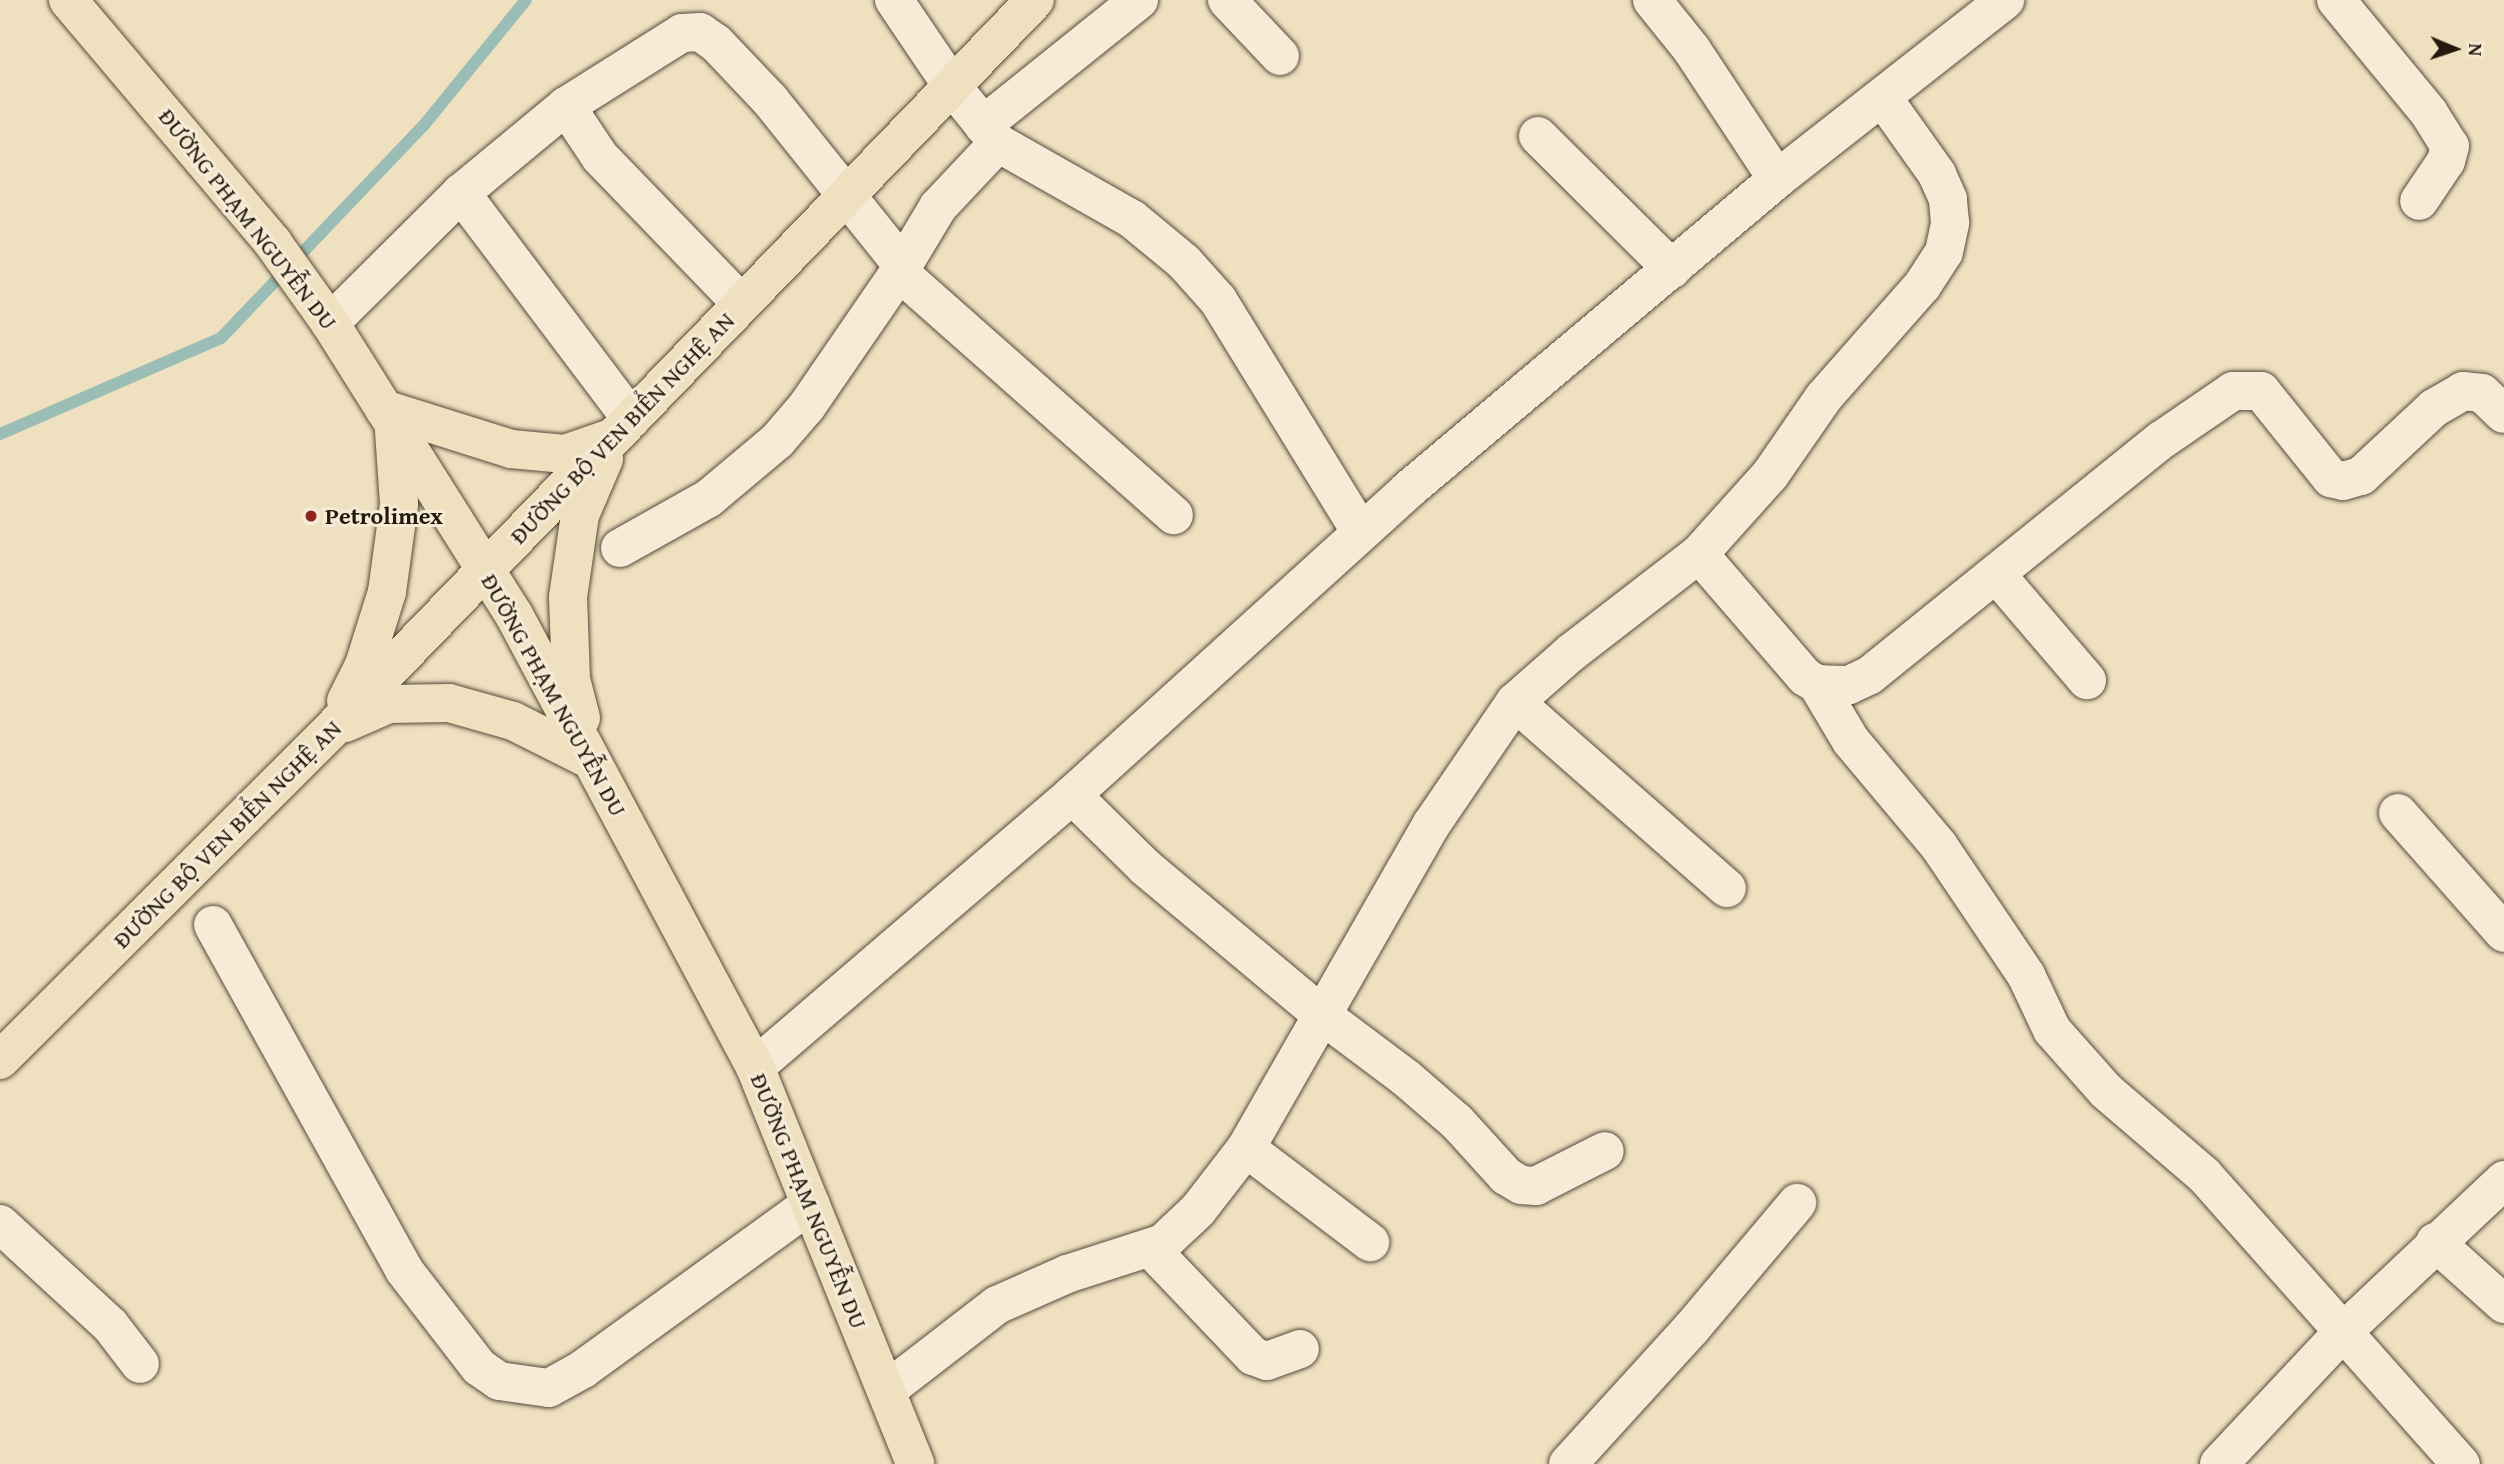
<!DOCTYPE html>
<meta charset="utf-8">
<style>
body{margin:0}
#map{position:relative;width:2504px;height:1464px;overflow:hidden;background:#efe0c0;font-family:"Gentium Book Plus",serif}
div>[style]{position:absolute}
.stream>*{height:12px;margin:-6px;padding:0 6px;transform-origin:6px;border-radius:6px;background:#9abdb5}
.roads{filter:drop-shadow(0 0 2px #564b3a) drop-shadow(0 0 2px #564b3a)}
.minor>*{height:38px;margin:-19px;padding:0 19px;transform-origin:19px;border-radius:19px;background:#f5ebd6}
.major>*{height:38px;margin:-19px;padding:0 19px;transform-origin:19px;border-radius:19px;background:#efe0c0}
.dots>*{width:19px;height:19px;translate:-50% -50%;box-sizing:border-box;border:4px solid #f5ebd6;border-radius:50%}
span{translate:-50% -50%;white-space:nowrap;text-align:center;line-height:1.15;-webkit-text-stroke:6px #f5ebd6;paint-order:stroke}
.street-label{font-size:24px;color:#23190d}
.poi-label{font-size:24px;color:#23190d;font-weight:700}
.left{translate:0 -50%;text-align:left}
.north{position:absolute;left:2420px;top:14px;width:70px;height:70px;-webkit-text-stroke:5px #f5ebd6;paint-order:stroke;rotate:92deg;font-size:19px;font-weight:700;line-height:28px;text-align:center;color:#23190d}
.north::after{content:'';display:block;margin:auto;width:24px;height:32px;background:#23190d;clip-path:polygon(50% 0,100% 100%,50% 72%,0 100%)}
</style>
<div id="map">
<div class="stream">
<div style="left:0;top:434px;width:241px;rotate:-23.5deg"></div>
<div style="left:221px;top:338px;width:294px;rotate:-46.4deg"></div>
<div style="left:424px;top:125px;width:161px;rotate:-50.8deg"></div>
</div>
<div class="roads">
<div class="minor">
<div style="left:894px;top:0;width:104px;rotate:56deg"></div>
<div style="left:952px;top:86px;width:73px;rotate:51.1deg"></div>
<div style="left:998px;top:143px;width:154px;rotate:29.6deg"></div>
<div style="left:1132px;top:219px;width:67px;rotate:39.6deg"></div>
<div style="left:1184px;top:262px;width:51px;rotate:48.2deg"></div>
<div style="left:1218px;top:300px;width:273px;rotate:58.4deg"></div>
<div style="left:1227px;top:0;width:77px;rotate:46.6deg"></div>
<div style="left:1652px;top:0;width:64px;rotate:51.3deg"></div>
<div style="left:1692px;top:50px;width:154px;rotate:56.6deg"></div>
<div style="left:2336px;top:0;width:146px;rotate:50.5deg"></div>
<div style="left:2429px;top:113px;width:39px;rotate:58deg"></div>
<div style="left:2450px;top:146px;width:16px;rotate:105deg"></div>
<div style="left:2446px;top:161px;width:48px;rotate:124deg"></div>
<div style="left:566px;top:106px;width:61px;rotate:56.3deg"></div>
<div style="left:600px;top:157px;width:204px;rotate:46deg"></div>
<div style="left:983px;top:125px;width:200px;rotate:-38.7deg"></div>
<div style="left:1538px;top:136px;width:189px;rotate:44.8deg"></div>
<div style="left:461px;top:193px;width:283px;rotate:53deg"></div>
<div style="left:899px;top:272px;width:367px;rotate:41.5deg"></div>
<div style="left:330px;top:323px;width:185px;rotate:-44.8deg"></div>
<div style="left:461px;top:193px;width:136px;rotate:-39.6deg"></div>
<div style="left:566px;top:106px;width:137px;rotate:-32.2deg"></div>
<div style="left:682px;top:33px;width:18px;rotate:-3deg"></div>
<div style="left:700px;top:32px;width:19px;rotate:35deg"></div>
<div style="left:716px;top:43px;width:79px;rotate:46.5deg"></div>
<div style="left:770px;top:100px;width:211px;rotate:51.3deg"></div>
<div style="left:620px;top:548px;width:102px;rotate:-29.3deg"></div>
<div style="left:709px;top:498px;width:89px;rotate:-40deg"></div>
<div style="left:777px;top:441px;width:46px;rotate:-49.4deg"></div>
<div style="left:807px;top:406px;width:163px;rotate:-55.5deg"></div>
<div style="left:899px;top:272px;width:76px;rotate:-59deg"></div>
<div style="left:938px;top:207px;width:88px;rotate:-46.8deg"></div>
<div style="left:1699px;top:554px;width:162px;rotate:49.2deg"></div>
<div style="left:1805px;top:677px;width:14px;rotate:30deg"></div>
<div style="left:1817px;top:684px;width:32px;rotate:2deg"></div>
<div style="left:1849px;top:685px;width:23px;rotate:-25deg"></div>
<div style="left:1870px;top:675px;width:376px;rotate:-38.9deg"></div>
<div style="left:2163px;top:439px;width:85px;rotate:-34.4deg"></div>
<div style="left:2233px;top:391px;width:28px"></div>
<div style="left:2261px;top:391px;width:112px;rotate:51.2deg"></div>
<div style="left:2331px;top:478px;width:12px;rotate:14deg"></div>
<div style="left:2343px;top:481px;width:19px;rotate:-16deg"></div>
<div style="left:2361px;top:476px;width:100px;rotate:-43deg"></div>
<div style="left:2434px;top:408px;width:34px;rotate:-30deg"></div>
<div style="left:2463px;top:391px;width:19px;rotate:6deg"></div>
<div style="left:2482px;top:393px;width:30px;rotate:44deg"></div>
<div style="left:1996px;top:574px;width:140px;rotate:49.4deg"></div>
<div style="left:1817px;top:684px;width:66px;rotate:59.2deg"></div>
<div style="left:1851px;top:741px;width:137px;rotate:50deg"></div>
<div style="left:1939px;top:846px;width:156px;rotate:56deg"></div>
<div style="left:2026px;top:975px;width:61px;rotate:64.7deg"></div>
<div style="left:2052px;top:1030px;width:81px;rotate:48.5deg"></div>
<div style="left:2106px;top:1091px;width:129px;rotate:40.6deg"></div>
<div style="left:2204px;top:1175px;width:387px;rotate:48.4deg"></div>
<div style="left:1515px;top:702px;width:282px;rotate:41.3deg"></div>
<div style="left:1072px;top:795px;width:103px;rotate:44.6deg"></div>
<div style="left:1145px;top:867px;width:231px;rotate:39.9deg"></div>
<div style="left:1322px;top:1015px;width:105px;rotate:36.9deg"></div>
<div style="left:1406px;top:1078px;width:67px;rotate:40.8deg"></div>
<div style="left:1457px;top:1122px;width:73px;rotate:47.8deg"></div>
<div style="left:1506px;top:1176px;width:17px;rotate:31deg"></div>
<div style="left:1521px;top:1185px;width:15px;rotate:4deg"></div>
<div style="left:1536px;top:1186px;width:77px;rotate:-26.9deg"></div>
<div style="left:2398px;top:813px;width:160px;rotate:48.5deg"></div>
<div style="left:213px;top:925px;width:394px;rotate:61deg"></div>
<div style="left:404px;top:1270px;width:123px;rotate:52.3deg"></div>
<div style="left:479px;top:1367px;width:24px;rotate:35deg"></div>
<div style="left:499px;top:1381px;width:50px;rotate:8deg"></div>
<div style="left:549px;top:1388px;width:39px;rotate:-29deg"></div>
<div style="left:583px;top:1369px;width:281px;rotate:-35.9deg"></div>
<div style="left:755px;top:1067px;width:418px;rotate:-40.6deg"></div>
<div style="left:1072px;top:795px;width:454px;rotate:-42.2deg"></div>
<div style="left:1408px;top:490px;width:483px;rotate:-40.1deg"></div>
<div style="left:1777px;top:179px;width:290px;rotate:-38.1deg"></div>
<div style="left:1246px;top:1148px;width:156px;rotate:37.2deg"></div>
<div style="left:0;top:1224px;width:149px;rotate:42.6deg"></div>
<div style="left:110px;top:1325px;width:49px;rotate:52.4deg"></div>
<div style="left:2435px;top:1242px;width:93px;rotate:41.9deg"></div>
<div style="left:1151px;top:1249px;width:148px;rotate:46.4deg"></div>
<div style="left:1253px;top:1356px;width:15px;rotate:20deg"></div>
<div style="left:1267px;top:1361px;width:35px;rotate:-20deg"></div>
<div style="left:887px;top:1390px;width:139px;rotate:-37.7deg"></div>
<div style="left:997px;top:1305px;width:77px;rotate:-23.9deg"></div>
<div style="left:1067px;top:1274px;width:101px;rotate:-17.9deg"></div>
<div style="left:1163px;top:1243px;width:48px;rotate:-43.3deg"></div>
<div style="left:1198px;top:1210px;width:78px;rotate:-52.3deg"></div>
<div style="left:1246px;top:1148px;width:372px;rotate:-60.2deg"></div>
<div style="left:1431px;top:825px;width:149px;rotate:-55.7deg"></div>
<div style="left:1515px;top:702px;width:76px;rotate:-41.3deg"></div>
<div style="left:1572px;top:652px;width:160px;rotate:-37.7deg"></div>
<div style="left:1699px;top:554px;width:106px;rotate:-48.1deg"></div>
<div style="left:1770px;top:475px;width:95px;rotate:-55.3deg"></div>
<div style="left:1824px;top:397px;width:148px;rotate:-48.6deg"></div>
<div style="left:1922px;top:286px;width:40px;rotate:-57.1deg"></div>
<div style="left:1944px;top:252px;width:30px;rotate:-78deg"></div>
<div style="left:1950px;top:223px;width:24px;rotate:-95deg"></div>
<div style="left:1948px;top:199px;width:27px;rotate:-114deg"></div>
<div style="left:1937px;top:174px;width:93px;rotate:-125.4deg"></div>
<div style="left:1568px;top:1464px;width:183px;rotate:-47.7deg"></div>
<div style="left:1691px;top:1329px;width:165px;rotate:-49.9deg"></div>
<div style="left:2219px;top:1464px;width:183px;rotate:-46.8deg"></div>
<div style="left:2344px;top:1331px;width:220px;rotate:-43.3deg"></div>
</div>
<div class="major">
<div style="left:68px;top:0;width:318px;rotate:49.8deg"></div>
<div style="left:273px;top:243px;width:98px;rotate:54.5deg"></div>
<div style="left:330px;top:323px;width:345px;rotate:57.8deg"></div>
<div style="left:514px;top:615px;width:512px;rotate:61.93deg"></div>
<div style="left:755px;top:1067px;width:428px;rotate:68deg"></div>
<div style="left:384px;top:409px;width:133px;rotate:17.5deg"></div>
<div style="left:511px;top:449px;width:54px;rotate:5.3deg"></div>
<div style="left:565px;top:454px;width:49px;rotate:-19.2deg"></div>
<div style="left:346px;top:701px;width:40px;rotate:-63.4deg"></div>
<div style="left:364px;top:665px;width:77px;rotate:-72.5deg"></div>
<div style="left:387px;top:592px;width:89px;rotate:-82.2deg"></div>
<div style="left:399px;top:504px;width:74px;rotate:-93.9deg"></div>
<div style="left:581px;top:718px;width:40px;rotate:-104.4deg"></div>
<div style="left:571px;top:679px;width:82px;rotate:-92.1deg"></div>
<div style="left:568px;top:597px;width:83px;rotate:-81.7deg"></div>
<div style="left:580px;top:515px;width:61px;rotate:-66.8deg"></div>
<div style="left:345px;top:723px;width:48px;rotate:-23.4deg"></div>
<div style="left:389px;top:704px;width:60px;rotate:-1deg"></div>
<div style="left:449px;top:703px;width:66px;rotate:15.7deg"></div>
<div style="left:513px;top:721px;width:87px;rotate:26.6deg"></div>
<div style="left:0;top:1060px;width:470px;rotate:-44.9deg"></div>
<div style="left:333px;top:728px;width:1011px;rotate:-46.04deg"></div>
</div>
</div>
<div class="dots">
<div style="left:311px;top:516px;background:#8f2418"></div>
</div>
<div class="street-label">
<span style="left:248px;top:219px;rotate:52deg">ĐƯỜNG PHẠM NGUYỄN DU</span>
<span style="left:622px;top:428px;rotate:-46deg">ĐƯỜNG BỘ VEN BIỂN NGHỆ AN</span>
<span style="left:554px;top:695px;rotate:61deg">ĐƯỜNG PHẠM NGUYỄN DU</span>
<span style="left:227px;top:834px;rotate:-45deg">ĐƯỜNG BỘ VEN BIỂN NGHỆ AN</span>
<span style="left:809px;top:1201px;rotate:68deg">ĐƯỜNG PHẠM NGUYỄN DU</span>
</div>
<div class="poi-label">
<span class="left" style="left:325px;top:516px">Petrolimex</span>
</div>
<div class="north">N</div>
</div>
